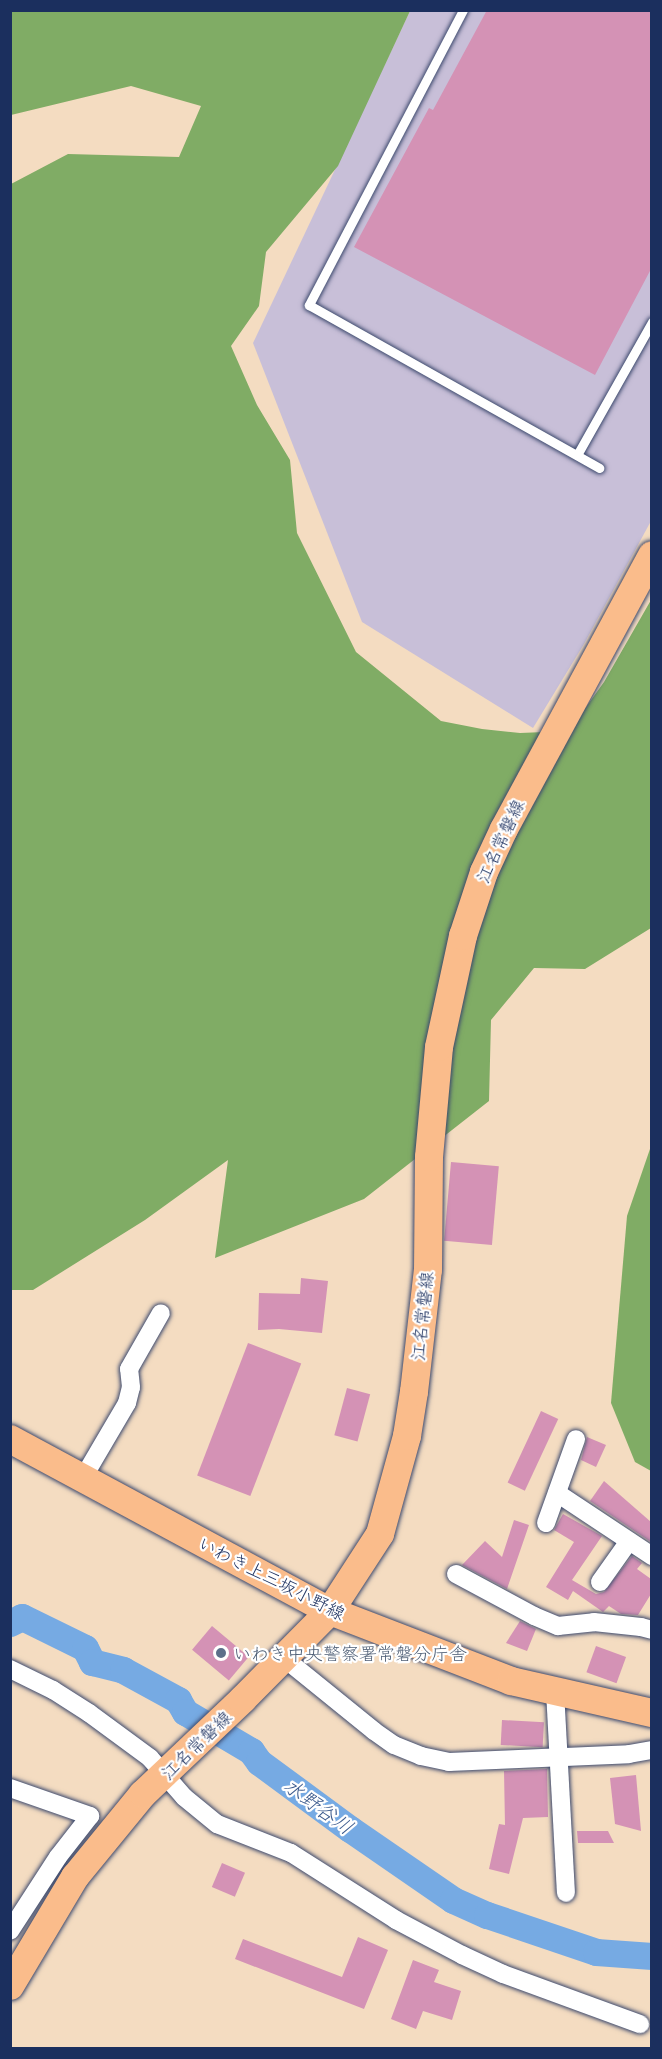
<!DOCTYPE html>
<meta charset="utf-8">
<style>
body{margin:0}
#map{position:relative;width:662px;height:2059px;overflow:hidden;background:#f4dcc1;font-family:"Playpen Sans","Klee One",sans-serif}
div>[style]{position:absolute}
.industrial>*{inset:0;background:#c8bfd8}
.forest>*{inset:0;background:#80ac65}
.river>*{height:27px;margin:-13.5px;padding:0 13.5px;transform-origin:13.5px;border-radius:13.5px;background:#76aae3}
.building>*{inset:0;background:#d492b5;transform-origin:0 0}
.roads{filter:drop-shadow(0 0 2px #3c496d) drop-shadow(0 0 2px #3c496d)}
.lane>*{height:9px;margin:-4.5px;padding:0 4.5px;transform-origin:4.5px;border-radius:4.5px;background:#fff}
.street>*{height:18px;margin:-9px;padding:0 9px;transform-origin:9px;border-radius:9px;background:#fff}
.primary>*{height:28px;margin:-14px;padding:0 14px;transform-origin:14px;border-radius:14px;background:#fabc8b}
.dots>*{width:16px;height:16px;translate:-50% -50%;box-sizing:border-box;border:3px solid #fff;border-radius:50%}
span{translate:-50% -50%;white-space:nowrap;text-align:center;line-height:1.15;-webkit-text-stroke:4.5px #fff;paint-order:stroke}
.street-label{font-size:18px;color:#1b2f5e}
.service-label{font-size:18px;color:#4e5e75}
.left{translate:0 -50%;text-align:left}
.water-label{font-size:20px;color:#3b5a8d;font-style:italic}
.frame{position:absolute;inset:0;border:12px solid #1b2f5e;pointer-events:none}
</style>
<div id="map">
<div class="industrial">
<div style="clip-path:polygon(410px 11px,651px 11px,651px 521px,584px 644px,533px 728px,362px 622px,253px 343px)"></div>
</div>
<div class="forest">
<div style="clip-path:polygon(11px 11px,410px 11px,338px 166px,266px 252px,259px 306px,231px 346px,257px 405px,290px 460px,297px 533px,356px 652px,441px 721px,482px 729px,520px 733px,569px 731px,604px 682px,651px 600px,651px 928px,585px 969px,534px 968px,491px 1020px,489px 1101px,364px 1199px,215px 1258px,228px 1160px,145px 1220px,33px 1290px,11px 1290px,11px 184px,68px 154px,179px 157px,201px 106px,131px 86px,11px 115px)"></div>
<div style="clip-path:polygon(651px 1146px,651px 1471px,635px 1462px,611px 1403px,627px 1216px)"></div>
</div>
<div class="river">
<div style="left:10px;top:1623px;width:13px;rotate:-27deg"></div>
<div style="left:22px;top:1617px;width:70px;rotate:26.2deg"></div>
<div style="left:85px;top:1648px;width:16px;rotate:63deg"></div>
<div style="left:92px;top:1662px;width:32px;rotate:14deg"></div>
<div style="left:123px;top:1670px;width:63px;rotate:28.6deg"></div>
<div style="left:178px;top:1700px;width:14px;rotate:60deg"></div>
<div style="left:185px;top:1712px;width:77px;rotate:30.6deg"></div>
<div style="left:251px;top:1751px;width:14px;rotate:54deg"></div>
<div style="left:259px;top:1762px;width:113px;rotate:36.4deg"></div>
<div style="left:350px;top:1829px;width:125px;rotate:34.6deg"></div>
<div style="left:453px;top:1900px;width:37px;rotate:24deg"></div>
<div style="left:487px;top:1915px;width:115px;rotate:18.7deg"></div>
<div style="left:596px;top:1952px;width:56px;rotate:4.1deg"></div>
</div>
<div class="building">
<div style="clip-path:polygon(487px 10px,651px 10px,651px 269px,595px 375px,354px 247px,429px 108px,433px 110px)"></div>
<div style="left:451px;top:1162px;width:48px;height:79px;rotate:5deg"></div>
<div style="clip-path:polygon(301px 1278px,328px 1281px,322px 1333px,279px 1329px,258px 1330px,259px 1293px,300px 1294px)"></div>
<div style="left:248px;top:1343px;width:57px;height:142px;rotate:21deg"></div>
<div style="left:347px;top:1388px;width:24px;height:49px;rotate:15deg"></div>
<div style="left:541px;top:1411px;width:19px;height:79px;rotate:25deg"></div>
<div style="clip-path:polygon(587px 1437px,606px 1445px,596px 1467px,581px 1460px)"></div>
<div style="clip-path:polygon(604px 1481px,651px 1522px,651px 1542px,590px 1501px)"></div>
<div style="clip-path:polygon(563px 1514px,602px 1536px,572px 1580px,596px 1594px,604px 1592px,632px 1556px,642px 1563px,637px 1569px,651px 1579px,651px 1594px,638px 1615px,621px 1614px,609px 1606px,603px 1612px,573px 1591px,568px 1600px,546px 1587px,574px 1542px,554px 1530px)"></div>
<div style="clip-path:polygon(514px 1520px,529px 1525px,507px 1589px,462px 1565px,485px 1541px,502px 1557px)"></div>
<div style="clip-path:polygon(520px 1621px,536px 1629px,527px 1651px,506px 1643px)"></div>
<div style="left:212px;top:1626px;width:48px;height:31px;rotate:40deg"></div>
<div style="left:596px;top:1646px;width:32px;height:28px;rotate:20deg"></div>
<div style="left:502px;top:1720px;width:42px;height:25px;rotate:3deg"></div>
<div style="clip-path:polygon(547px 1769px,548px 1817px,523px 1818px,509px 1874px,489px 1869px,499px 1824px,505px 1825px,504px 1771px)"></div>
<div style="clip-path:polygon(636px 1775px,641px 1831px,615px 1824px,610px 1778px)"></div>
<div style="clip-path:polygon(577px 1831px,608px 1831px,614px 1843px,578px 1843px)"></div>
<div style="left:222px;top:1863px;width:25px;height:26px;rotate:23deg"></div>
<div style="clip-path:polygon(358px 1937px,388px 1950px,364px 2009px,235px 1959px,243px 1939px,342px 1977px)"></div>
<div style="clip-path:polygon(413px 1960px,439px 1970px,434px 1982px,461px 1991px,452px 2020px,423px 2011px,416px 2029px,391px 2019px)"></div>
</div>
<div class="roads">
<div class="lane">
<div style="left:463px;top:10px;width:333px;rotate:117.6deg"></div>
<div style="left:309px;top:305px;width:333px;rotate:29.3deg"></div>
<div style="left:577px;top:455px;width:153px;rotate:-60.6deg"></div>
</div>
<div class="street">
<div style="left:83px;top:1478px;width:87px;rotate:-59.6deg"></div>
<div style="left:127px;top:1403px;width:16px;rotate:-76deg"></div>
<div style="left:131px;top:1387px;width:18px;rotate:-96deg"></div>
<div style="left:129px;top:1369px;width:64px;rotate:-60.3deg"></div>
<div style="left:557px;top:1493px;width:114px;rotate:33.6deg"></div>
<div style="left:546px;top:1523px;width:89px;rotate:-70.3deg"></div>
<div style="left:456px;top:1574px;width:89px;rotate:28.3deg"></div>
<div style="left:534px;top:1616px;width:26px;rotate:23deg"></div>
<div style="left:558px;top:1626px;width:36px;rotate:-6deg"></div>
<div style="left:594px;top:1622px;width:47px;rotate:6.1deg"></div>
<div style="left:641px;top:1627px;width:11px;rotate:15deg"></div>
<div style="left:600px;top:1582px;width:50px;rotate:-54.7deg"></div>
<div style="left:284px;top:1658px;width:116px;rotate:39deg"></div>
<div style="left:374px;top:1731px;width:24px;rotate:35deg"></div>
<div style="left:394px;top:1745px;width:29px;rotate:22deg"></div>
<div style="left:421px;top:1756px;width:29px;rotate:12deg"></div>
<div style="left:449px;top:1762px;width:180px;rotate:-2.5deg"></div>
<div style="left:629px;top:1754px;width:23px;rotate:-10deg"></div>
<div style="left:10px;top:1669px;width:48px;rotate:26deg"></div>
<div style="left:53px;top:1690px;width:43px;rotate:32.6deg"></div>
<div style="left:89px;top:1713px;width:76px;rotate:36.4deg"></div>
<div style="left:150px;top:1758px;width:52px;rotate:48.9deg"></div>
<div style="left:184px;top:1797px;width:43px;rotate:39.3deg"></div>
<div style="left:217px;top:1824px;width:79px;rotate:21.4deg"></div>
<div style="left:291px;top:1853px;width:125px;rotate:32.5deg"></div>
<div style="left:396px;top:1920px;width:75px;rotate:27.9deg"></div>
<div style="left:462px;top:1955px;width:45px;rotate:24.9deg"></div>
<div style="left:503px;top:1974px;width:146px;rotate:20.1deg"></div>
<div style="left:555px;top:1691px;width:202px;rotate:86.9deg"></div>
<div style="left:10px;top:1788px;width:85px;rotate:19.3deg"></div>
<div style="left:90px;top:1816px;width:52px;rotate:128deg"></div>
<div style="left:58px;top:1857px;width:88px;rotate:123deg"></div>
</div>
<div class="primary">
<div style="left:10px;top:1439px;width:363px;rotate:28.3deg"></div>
<div style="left:330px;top:1611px;width:194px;rotate:21.1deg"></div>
<div style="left:511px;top:1681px;width:145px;rotate:12.8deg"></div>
<div style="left:10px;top:1986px;width:127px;rotate:-59.2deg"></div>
<div style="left:75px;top:1877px;width:107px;rotate:-50.7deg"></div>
<div style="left:143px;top:1794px;width:137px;rotate:-43.5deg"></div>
<div style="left:242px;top:1700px;width:125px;rotate:-45.3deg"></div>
<div style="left:330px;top:1611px;width:92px;rotate:-57deg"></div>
<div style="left:380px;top:1534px;width:102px;rotate:-74.6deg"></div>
<div style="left:407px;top:1436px;width:45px;rotate:-81deg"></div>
<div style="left:414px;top:1392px;width:123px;rotate:-83.5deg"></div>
<div style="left:428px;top:1270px;width:113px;rotate:-89.5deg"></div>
<div style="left:429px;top:1157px;width:110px;rotate:-84.8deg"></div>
<div style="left:439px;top:1047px;width:114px;rotate:-77.8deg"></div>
<div style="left:463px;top:936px;width:67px;rotate:-71.8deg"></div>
<div style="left:484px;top:872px;width:47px;rotate:-65.1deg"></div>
<div style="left:504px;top:829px;width:311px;rotate:-61.6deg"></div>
</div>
</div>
<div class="dots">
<div style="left:221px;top:1653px;background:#5c6f8a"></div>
</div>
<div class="street-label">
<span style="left:500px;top:841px;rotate:-65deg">江名常磐線</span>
<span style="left:422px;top:1316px;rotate:-84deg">江名常磐線</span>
<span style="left:272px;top:1578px;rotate:27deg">いわき上三坂小野線</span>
<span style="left:196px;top:1745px;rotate:-44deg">江名常磐線</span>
</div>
<div class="service-label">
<span class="left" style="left:233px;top:1653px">いわき中央警察署常磐分庁舎</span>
</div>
<div class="water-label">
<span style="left:319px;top:1806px;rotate:36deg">水野谷川</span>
</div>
<div class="frame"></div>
</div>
